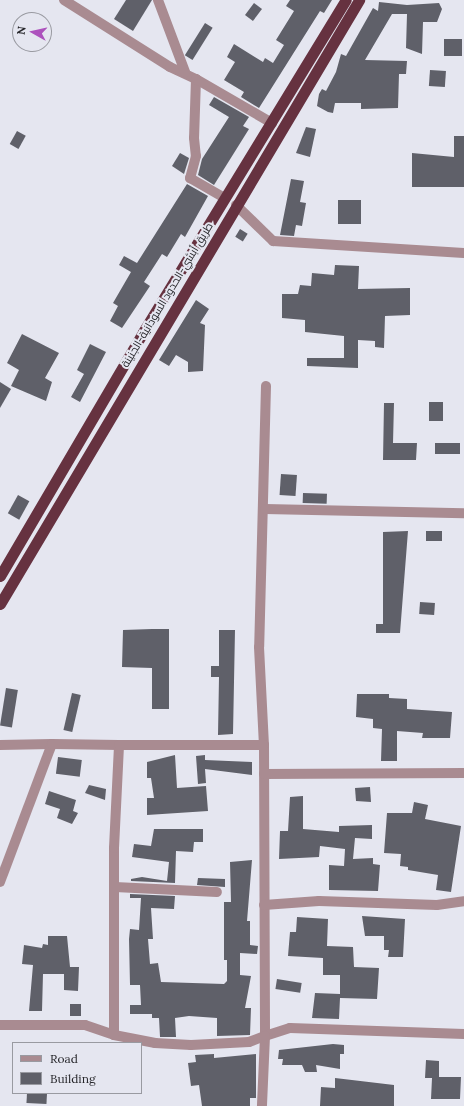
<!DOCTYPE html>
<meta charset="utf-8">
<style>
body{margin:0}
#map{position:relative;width:464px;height:1106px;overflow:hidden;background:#e5e6f0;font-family:Lora,Cairo,serif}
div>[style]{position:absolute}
.building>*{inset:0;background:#5f6069;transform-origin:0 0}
.minor>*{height:10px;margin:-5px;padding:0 5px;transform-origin:5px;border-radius:5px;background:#a98b91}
.trunk>*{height:11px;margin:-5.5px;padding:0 5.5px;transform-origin:5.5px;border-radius:5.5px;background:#663240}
span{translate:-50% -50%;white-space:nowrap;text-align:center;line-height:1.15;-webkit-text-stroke:4px #e5e6f0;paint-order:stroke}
.street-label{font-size:11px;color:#27272b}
.legend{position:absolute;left:12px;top:1042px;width:130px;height:52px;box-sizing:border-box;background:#e5e6f0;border:1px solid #999aa1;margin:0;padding:5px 7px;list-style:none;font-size:12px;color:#27272b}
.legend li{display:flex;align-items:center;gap:8px;height:20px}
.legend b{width:20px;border:1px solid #999aa1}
.north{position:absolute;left:12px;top:12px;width:40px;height:40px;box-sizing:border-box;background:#e5e6f0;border:1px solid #999aa1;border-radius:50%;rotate:278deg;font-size:11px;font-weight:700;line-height:16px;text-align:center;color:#27272b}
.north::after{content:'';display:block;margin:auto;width:14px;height:18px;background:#ad52bd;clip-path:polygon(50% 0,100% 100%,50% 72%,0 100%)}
</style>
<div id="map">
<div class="building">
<div style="clip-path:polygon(126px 0,152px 0,133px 31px,114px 19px)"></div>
<div style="clip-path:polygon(290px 0,332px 0,324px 13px,320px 11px,259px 108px,241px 97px,244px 92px,224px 80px,235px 62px,227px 57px,234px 44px,263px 62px,265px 58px,273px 63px,284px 45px,276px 40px,294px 11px,286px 6px)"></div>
<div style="clip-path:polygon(379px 2px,407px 5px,439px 3px,442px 9px,437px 22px,423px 22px,422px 54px,406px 48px,407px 14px,392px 14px,365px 60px,407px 61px,406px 74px,399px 74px,398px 108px,361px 109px,361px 103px,335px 103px,333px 113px,328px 112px,317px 106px,319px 94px,322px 89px,326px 91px,336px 72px,341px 54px,346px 56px,373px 8px,378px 11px)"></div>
<div style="left:254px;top:3px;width:10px;height:15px;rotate:37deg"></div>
<div style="left:205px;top:23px;width:9px;height:38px;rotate:32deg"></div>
<div style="left:444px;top:39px;width:18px;height:17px"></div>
<div style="left:430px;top:70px;width:16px;height:16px;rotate:4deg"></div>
<div style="clip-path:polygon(214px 97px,249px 117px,243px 126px,249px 129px,214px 185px,198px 175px,202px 159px,229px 117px,209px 105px)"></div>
<div style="clip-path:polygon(306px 127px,316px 129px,310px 157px,296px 153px)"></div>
<div style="left:17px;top:131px;width:10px;height:15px;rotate:29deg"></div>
<div style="clip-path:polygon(454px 136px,464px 136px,464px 187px,412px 187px,412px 153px,454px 157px)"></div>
<div style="clip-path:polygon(180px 153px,189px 158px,184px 174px,172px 166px)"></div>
<div style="clip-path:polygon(291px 179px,304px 181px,300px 202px,306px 203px,302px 226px,296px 225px,294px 236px,280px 235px)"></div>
<div style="clip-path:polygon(187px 184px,208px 196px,185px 237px,181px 234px,167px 257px,162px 254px,144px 282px,150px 286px,122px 328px,110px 321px,118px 306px,113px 303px,131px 272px,119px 265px,124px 256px,137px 263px)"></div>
<div style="left:338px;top:200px;width:23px;height:24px"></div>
<div style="left:240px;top:229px;width:9px;height:9px;rotate:32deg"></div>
<div style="clip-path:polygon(335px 265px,359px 266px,358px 289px,410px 288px,410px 315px,385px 316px,384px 348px,375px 347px,375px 341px,358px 340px,358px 368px,307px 366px,307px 358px,344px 358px,344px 336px,305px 332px,305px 320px,282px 318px,282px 294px,298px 294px,300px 285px,311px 286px,312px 273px,334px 275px)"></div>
<div style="clip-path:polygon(196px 300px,209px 309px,200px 323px,205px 325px,203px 371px,188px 372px,188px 362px,176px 355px,169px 366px,159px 360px)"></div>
<div style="clip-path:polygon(22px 334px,59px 353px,45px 378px,52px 382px,46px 401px,11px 386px,19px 370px,7px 363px)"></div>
<div style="clip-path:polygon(90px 344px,106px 352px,80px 402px,71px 397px,84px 374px,77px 370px)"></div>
<div style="clip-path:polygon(0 382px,11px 389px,0 408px)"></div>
<div style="left:429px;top:402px;width:14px;height:19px"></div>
<div style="clip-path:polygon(384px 403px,394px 403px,393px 443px,417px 443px,416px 460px,383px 460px)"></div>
<div style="left:435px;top:443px;width:25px;height:11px"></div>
<div style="left:281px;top:474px;width:16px;height:21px;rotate:4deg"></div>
<div style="left:303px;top:493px;width:24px;height:10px;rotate:2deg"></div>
<div style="left:18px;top:495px;width:13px;height:21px;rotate:29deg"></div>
<div style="clip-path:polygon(408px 531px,400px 633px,376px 633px,376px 624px,383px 624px,383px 532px)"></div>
<div style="left:426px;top:531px;width:16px;height:10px"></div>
<div style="left:420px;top:602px;width:15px;height:12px;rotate:4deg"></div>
<div style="clip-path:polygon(152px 629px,169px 629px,169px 709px,152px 709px,152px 668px,122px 667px,123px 630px)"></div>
<div style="clip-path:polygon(219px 630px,235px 630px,233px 734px,218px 735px,219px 677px,211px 677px,211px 666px,219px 666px)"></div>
<div style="left:6px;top:688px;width:12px;height:38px;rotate:9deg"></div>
<div style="left:72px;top:693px;width:9px;height:38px;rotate:13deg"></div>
<div style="clip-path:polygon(357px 694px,389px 694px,389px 698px,407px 699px,407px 709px,452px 712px,450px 738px,422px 738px,423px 733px,397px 731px,397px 761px,381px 761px,382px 729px,373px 728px,373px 719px,356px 717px)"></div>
<div style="clip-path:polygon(175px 755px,177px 788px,206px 786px,208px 811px,147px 815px,147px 798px,154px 798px,151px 778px,147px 778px,147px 762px)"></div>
<div style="clip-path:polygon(205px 755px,205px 760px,252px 762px,252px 775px,205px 769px,206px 783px,198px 784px,196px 756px)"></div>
<div style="left:58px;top:757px;width:24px;height:17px;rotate:7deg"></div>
<div style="clip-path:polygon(89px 785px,106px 789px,105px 800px,85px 793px)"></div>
<div style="clip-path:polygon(370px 787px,371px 802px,356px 801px,355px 788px)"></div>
<div style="clip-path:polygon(49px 791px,76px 800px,73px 811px,78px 813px,72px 824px,57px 818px,60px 809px,45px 804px)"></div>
<div style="clip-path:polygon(303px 796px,303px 829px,339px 832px,339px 826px,372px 825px,372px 839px,355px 838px,353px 859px,373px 858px,373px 864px,380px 865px,378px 891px,329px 890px,329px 865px,344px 866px,345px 849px,320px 846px,319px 857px,279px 859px,280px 831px,288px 831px,290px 797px)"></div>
<div style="clip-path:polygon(414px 802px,428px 805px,425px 819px,461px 826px,451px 892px,436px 890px,438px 875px,408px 870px,408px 867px,400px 866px,401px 854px,384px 853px,387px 813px,412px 813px)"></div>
<div style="clip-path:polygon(154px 829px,203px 829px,203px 842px,194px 842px,193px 852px,176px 851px,175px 883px,131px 881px,131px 879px,142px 877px,167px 881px,169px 862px,132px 857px,134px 844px,151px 846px)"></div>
<div style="clip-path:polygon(252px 860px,247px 921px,250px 921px,250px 945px,258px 946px,257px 954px,240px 953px,240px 975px,251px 976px,245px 1008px,251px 1008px,250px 1035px,217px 1036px,217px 1018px,189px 1016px,175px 1018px,176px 1037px,160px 1037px,159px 1018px,152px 1018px,152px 1014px,130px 1014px,130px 1005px,141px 1005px,140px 985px,130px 985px,129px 939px,130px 929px,139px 930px,141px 898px,130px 898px,130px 894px,175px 896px,174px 909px,151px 908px,153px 939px,148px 939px,150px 964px,158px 963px,161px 982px,224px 984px,227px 981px,227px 960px,224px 960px,224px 902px,231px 902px,230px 862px)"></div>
<div style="clip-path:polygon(198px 878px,225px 879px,225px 887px,197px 885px)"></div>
<div style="clip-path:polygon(362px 916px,405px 919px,403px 957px,388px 957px,389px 950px,384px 950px,384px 936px,365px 936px)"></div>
<div style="clip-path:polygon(297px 917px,328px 919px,327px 946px,353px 947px,354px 967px,379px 968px,377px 999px,340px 998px,339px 1019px,312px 1018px,315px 993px,340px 994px,340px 975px,323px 975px,323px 958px,288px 956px,290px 932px,296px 932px)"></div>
<div style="clip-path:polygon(48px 936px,67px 936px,70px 967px,79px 967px,78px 991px,64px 990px,64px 974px,43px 974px,42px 1011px,29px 1011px,33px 965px,22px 964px,24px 945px,42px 948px,43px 944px,48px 945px)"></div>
<div style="left:277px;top:979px;width:25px;height:10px;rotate:9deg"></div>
<div style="left:70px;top:1004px;width:11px;height:12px"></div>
<div style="clip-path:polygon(333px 1044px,344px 1045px,344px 1054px,340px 1054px,340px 1069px,316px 1065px,317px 1072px,305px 1072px,302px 1065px,282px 1065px,283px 1059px,278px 1059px,279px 1050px)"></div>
<div style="clip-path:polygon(214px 1054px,214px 1058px,256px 1054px,256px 1098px,250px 1098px,250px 1106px,202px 1106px,199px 1085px,191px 1086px,188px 1063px,196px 1062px,195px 1055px)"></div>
<div style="clip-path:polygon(426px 1060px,439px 1061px,439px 1077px,461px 1077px,460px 1099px,431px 1099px,432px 1078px,425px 1078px)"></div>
<div style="clip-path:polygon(335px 1078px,394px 1085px,394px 1106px,320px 1106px,321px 1087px,335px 1088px)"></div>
<div style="left:27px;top:1093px;width:20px;height:10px;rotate:3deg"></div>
</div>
<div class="minor">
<div style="left:64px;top:0;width:125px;rotate:32.3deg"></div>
<div style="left:170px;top:67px;width:29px;rotate:25deg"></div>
<div style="left:196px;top:79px;width:59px;rotate:91.9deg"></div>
<div style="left:194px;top:138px;width:18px;rotate:84deg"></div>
<div style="left:196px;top:156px;width:23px;rotate:105deg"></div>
<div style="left:190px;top:178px;width:39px;rotate:30deg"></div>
<div style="left:158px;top:0;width:77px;rotate:69.4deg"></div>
<div style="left:196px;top:79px;width:88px;rotate:30.1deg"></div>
<div style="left:236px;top:205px;width:52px;rotate:44.2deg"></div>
<div style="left:273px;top:241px;width:191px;rotate:3.6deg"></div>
<div style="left:266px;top:386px;width:261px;rotate:91.5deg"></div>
<div style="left:259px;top:647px;width:98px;rotate:87.1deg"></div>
<div style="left:264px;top:745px;width:291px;rotate:89.8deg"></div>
<div style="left:265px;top:1036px;width:26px;rotate:-18deg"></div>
<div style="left:290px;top:1028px;width:174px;rotate:2deg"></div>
<div style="left:265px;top:509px;width:199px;rotate:1.2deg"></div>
<div style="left:0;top:745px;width:52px;rotate:-1.1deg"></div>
<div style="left:264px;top:774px;width:200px;rotate:-0.3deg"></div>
<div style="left:0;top:882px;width:147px;rotate:-69.4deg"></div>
<div style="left:52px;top:744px;width:67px;rotate:0.9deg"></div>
<div style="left:115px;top:887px;width:102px;rotate:2.8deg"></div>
<div style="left:264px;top:905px;width:55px;rotate:-4.2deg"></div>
<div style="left:319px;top:901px;width:118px;rotate:1.9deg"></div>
<div style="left:437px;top:905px;width:27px;rotate:-8deg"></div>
<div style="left:0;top:1025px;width:85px"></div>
<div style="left:85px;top:1025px;width:31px;rotate:19deg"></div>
<div style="left:114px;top:1035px;width:42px;rotate:11deg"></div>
<div style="left:155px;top:1043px;width:36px;rotate:3deg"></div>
<div style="left:191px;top:1045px;width:58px;rotate:-3deg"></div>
<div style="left:249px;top:1042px;width:17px;rotate:-21deg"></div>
<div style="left:265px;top:1036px;width:70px;rotate:92.5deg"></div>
<div style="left:114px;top:1035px;width:187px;rotate:-90deg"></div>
<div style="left:114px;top:848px;width:103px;rotate:-87.2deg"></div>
<div style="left:119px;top:745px;width:145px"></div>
</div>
<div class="trunk">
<div style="left:0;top:576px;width:283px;rotate:-59.6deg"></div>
<div style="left:143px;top:332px;width:389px;rotate:-58.6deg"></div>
<div style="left:0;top:604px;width:703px;rotate:-59.27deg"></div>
</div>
<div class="street-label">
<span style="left:167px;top:295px;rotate:-59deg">طريق أبشي-الحدود السودانية-الجنينة</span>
</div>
<ul class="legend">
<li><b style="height:5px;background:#a98b91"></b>Road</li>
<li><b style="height:11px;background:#5f6069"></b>Building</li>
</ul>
<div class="north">N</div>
</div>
